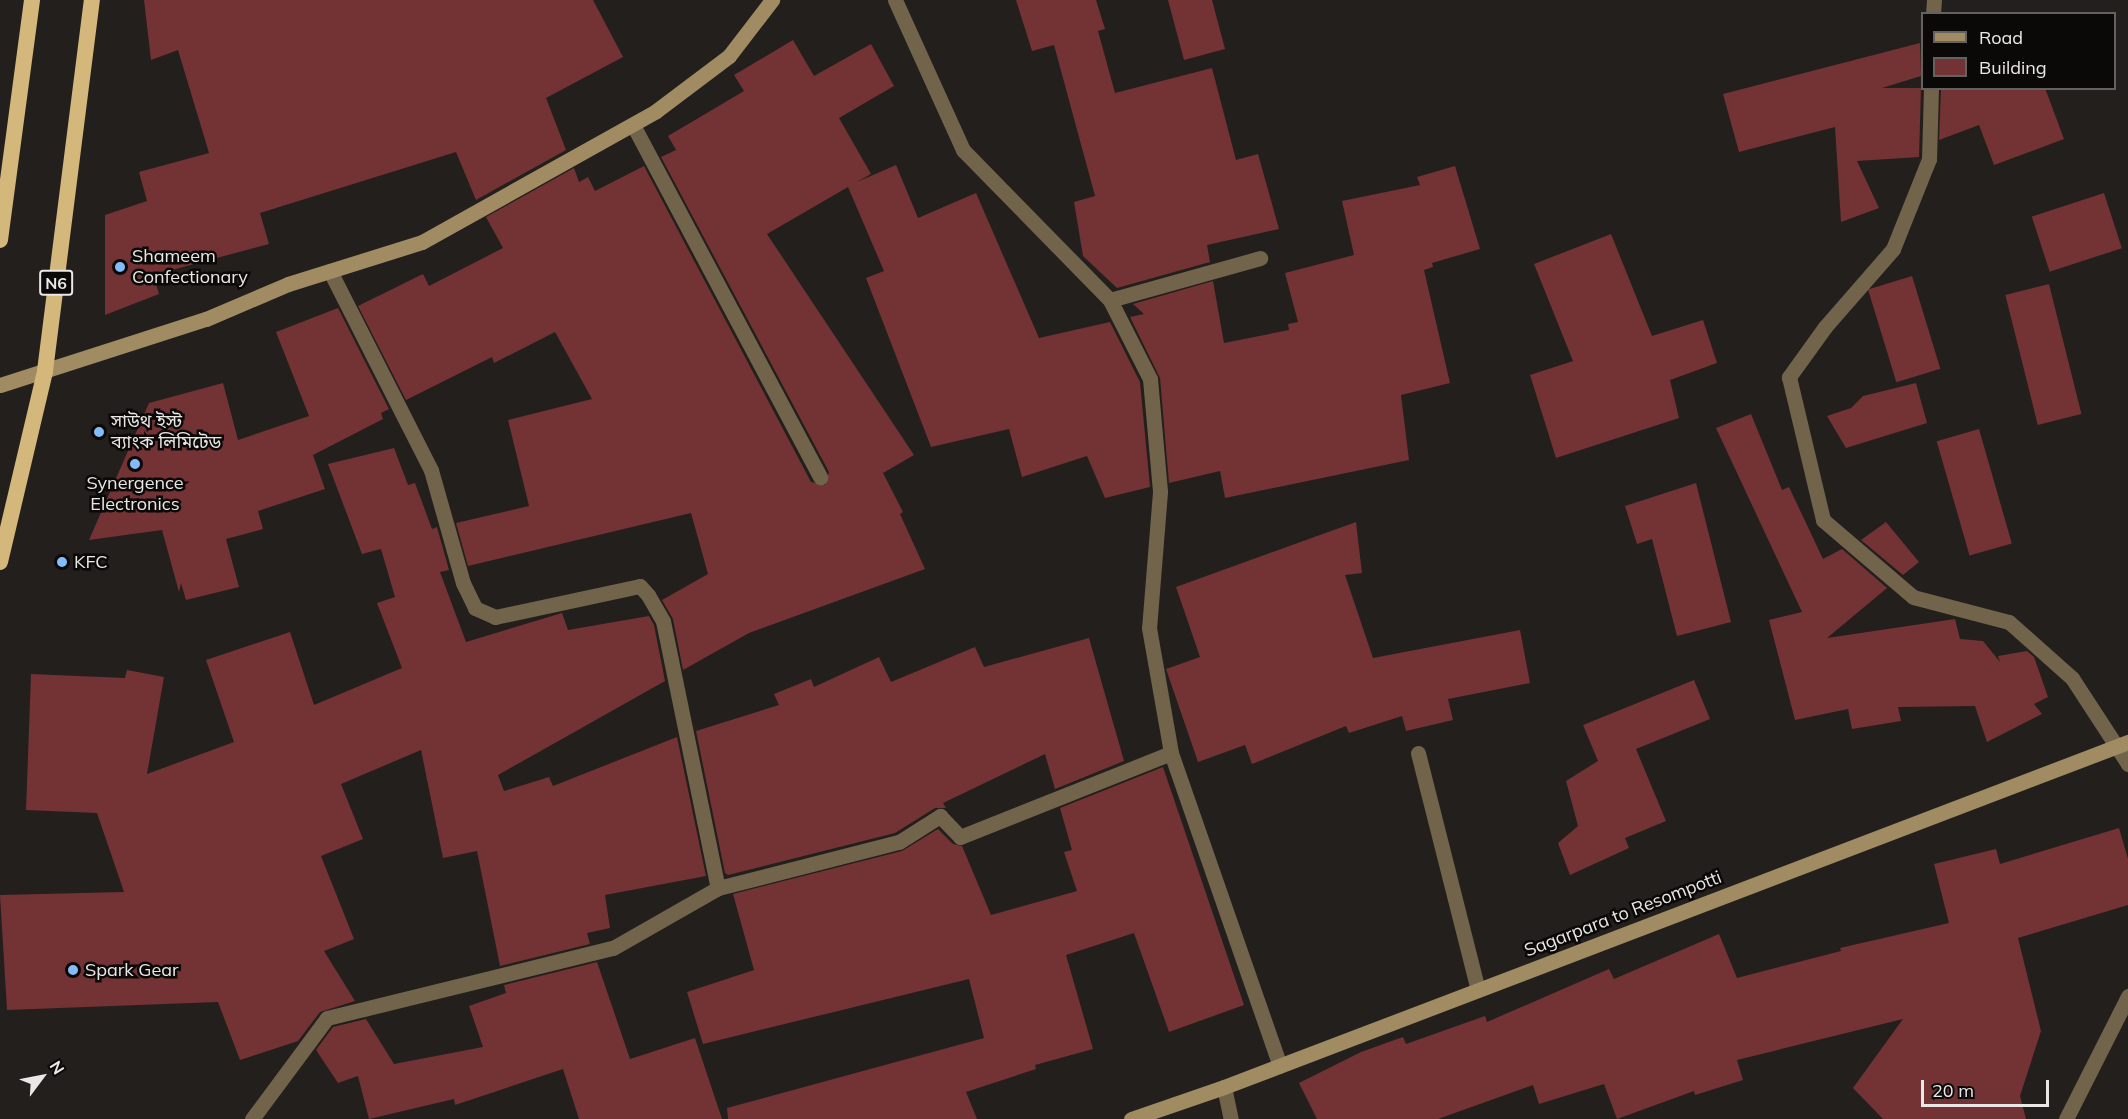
<!DOCTYPE html>
<meta charset="utf-8">
<style>
body{margin:0}
#map{position:relative;width:2128px;height:1119px;overflow:hidden;background:#231f1d;font-family:Mulish,"Noto Sans Bengali",sans-serif}
div>[style]{position:absolute}
.building>*{inset:0;background:#733234;transform-origin:0 0}
.minor>*{height:15px;margin:-7.5px;padding:0 7.5px;transform-origin:7.5px;border-radius:7.5px;background:#71644b}
.secondary>*{height:15px;margin:-7.5px;padding:0 7.5px;transform-origin:7.5px;border-radius:7.5px;background:#a08b62}
.trunk>*{height:16px;margin:-8px;padding:0 8px;transform-origin:8px;border-radius:8px;background:#d4b77a}
.dots>*{width:16px;height:16px;translate:-50% -50%;box-sizing:border-box;border:3px solid #0b0908;border-radius:50%}
span{translate:-50% -50%;white-space:nowrap;text-align:center;line-height:1.15;-webkit-text-stroke:5px #0b0908;paint-order:stroke}
.shield-label span{padding:2px 4px;background:#0b0908;border:2px solid;border-radius:4px;-webkit-text-stroke-width:0}
.shield-label{font-size:16px;color:#eae8e6;font-weight:700}
.poi-label{font-size:18px;color:#eae8e6}
.left{translate:0 -50%;text-align:left}
.street-label{font-size:18px;color:#eae8e6}
.legend{position:absolute;left:1921px;top:12px;width:195px;height:78px;box-sizing:border-box;background:#0b0908;border:2px solid #646261;margin:0;padding:8px 10px;list-style:none;font-size:18px;color:#eae8e6}
.legend li{display:flex;align-items:center;gap:12px;height:30px}
.legend b{width:30px;border:2px solid #646261}
.north{position:absolute;left:12px;top:1047px;width:60px;height:60px;-webkit-text-stroke:4px #0b0908;paint-order:stroke;rotate:58deg;font-size:16px;font-weight:700;line-height:24px;text-align:center;color:#eae8e6}
.north::after{content:'';display:block;margin:auto;width:21px;height:27px;background:#eae8e6;clip-path:polygon(50% 0,100% 100%,50% 72%,0 100%)}
.scale{position:absolute;left:1921px;top:1080px;width:128px;height:27px;box-sizing:border-box;border:3px solid #eae8e6;border-top:0;padding-left:8px;font-size:18px;line-height:21px;white-space:nowrap;color:#eae8e6;-webkit-text-stroke:4px #0b0908;paint-order:stroke}
</style>
<div id="map">
<div class="building">
<div style="clip-path:polygon(144px 0,593px 0,623px 57px,546px 98px,566px 150px,476px 200px,456px 152px,260px 213px,269px 244px,153px 275px,159px 294px,105px 315px,105px 215px,147px 201px,139px 172px,209px 153px,178px 50px,151px 60px)"></div>
<div style="clip-path:polygon(1016px 0,1096px 0,1105px 29px,1098px 31px,1115px 93px,1212px 68px,1236px 160px,1258px 154px,1279px 229px,1207px 245px,1210px 262px,1117px 288px,1083px 256px,1074px 202px,1095px 196px,1054px 45px,1032px 51px)"></div>
<div style="clip-path:polygon(1168px 0,1212px 0,1225px 49px,1184px 60px)"></div>
<div style="clip-path:polygon(793px 40px,814px 76px,871px 44px,894px 86px,839px 118px,871px 174px,857px 182px,896px 165px,918px 218px,976px 193px,1039px 338px,1110px 322px,1140px 382px,1150px 487px,1105px 498px,1087px 456px,1022px 477px,1009px 429px,931px 447px,866px 278px,884px 271px,848px 187px,767px 234px,914px 455px,883px 473px,903px 512px,900px 514px,925px 569px,749px 633px,683px 670px,673px 619px,662px 600px,708px 574px,691px 513px,468px 566px,456px 523px,529px 506px,508px 420px,592px 399px,555px 332px,494px 363px,492px 357px,406px 400px,358px 306px,423px 274px,429px 286px,503px 248px,486px 217px,574px 168px,579px 182px,588px 177px,595px 191px,644px 166px,811px 482px,825px 485px,829px 472px,661px 157px,676px 150px,668px 136px,744px 91px,734px 75px)"></div>
<div style="clip-path:polygon(1920px 43px,1921px 76px,1882px 88px,1921px 88px,1919px 157px,1857px 161px,1879px 208px,1841px 222px,1835px 127px,1739px 152px,1723px 94px)"></div>
<div style="clip-path:polygon(1941px 88px,2045px 88px,2064px 139px,1994px 165px,1979px 125px,1939px 140px)"></div>
<div style="clip-path:polygon(1455px 166px,1480px 249px,1432px 263px,1433px 267px,1424px 270px,1450px 383px,1401px 395px,1409px 460px,1225px 498px,1220px 471px,1169px 483px,1160px 378px,1130px 317px,1144px 314px,1133px 304px,1213px 281px,1224px 343px,1289px 330px,1288px 324px,1298px 322px,1285px 273px,1354px 255px,1342px 201px,1420px 185px,1417px 177px)"></div>
<div style="left:2104px;top:193px;width:58px;height:76px;rotate:72deg"></div>
<div style="clip-path:polygon(1611px 234px,1652px 336px,1703px 320px,1717px 363px,1670px 380px,1679px 418px,1556px 458px,1530px 375px,1573px 361px,1534px 264px)"></div>
<div style="left:1912px;top:276px;width:97px;height:46px;rotate:73deg"></div>
<div style="left:2049px;top:284px;width:134px;height:45px;rotate:76deg"></div>
<div style="clip-path:polygon(338px 308px,389px 409px,381px 413px,383px 419px,313px 455px,325px 489px,258px 511px,263px 529px,226px 539px,239px 587px,186px 600px,181px 583px,179px 592px,162px 530px,89px 540px,149px 403px,223px 383px,238px 440px,309px 416px,276px 332px)"></div>
<div style="clip-path:polygon(1916px 383px,1927px 423px,1846px 448px,1827px 416px,1851px 408px,1863px 396px)"></div>
<div style="clip-path:polygon(1751px 414px,1782px 490px,1789px 487px,1823px 559px,1842px 549px,1887px 588px,1827px 638px,1955px 619px,1960px 639px,1983px 641px,2000px 662px,1998px 656px,2027px 651px,2034px 657px,2048px 697px,2034px 704px,2042px 714px,1987px 742px,1975px 706px,1898px 707px,1901px 721px,1852px 729px,1848px 709px,1795px 720px,1769px 620px,1802px 612px,1716px 428px)"></div>
<div style="left:1979px;top:429px;width:119px;height:44px;rotate:74deg"></div>
<div style="clip-path:polygon(394px 448px,408px 485px,415px 483px,432px 529px,437px 527px,449px 570px,440px 572px,466px 642px,562px 613px,568px 630px,649px 616px,654px 625px,665px 681px,498px 775px,504px 791px,549px 777px,553px 786px,677px 737px,706px 876px,605px 895px,610px 928px,587px 933px,590px 944px,500px 966px,477px 851px,443px 858px,421px 750px,341px 784px,363px 839px,321px 856px,354px 939px,324px 951px,355px 1001px,320px 1012px,298px 1041px,240px 1060px,218px 1002px,7px 1010px,0 895px,124px 892px,97px 813px,26px 810px,31px 674px,125px 678px,127px 670px,164px 677px,147px 774px,234px 742px,206px 660px,290px 632px,314px 705px,402px 668px,377px 603px,395px 597px,381px 549px,362px 554px,328px 464px)"></div>
<div style="clip-path:polygon(1696px 483px,1731px 622px,1677px 636px,1652px 539px,1637px 544px,1625px 506px)"></div>
<div style="clip-path:polygon(1356px 522px,1362px 573px,1345px 575px,1373px 658px,1520px 630px,1530px 683px,1448px 699px,1453px 720px,1406px 731px,1402px 716px,1349px 733px,1346px 726px,1252px 764px,1245px 745px,1198px 762px,1166px 669px,1200px 657px,1176px 587px)"></div>
<div style="clip-path:polygon(1886px 522px,1919px 562px,1903px 575px,1861px 540px)"></div>
<div style="clip-path:polygon(1089px 638px,1124px 761px,1055px 789px,1045px 754px,943px 803px,946px 808px,935px 808px,895px 833px,728px 875px,725px 873px,696px 731px,779px 705px,774px 694px,811px 679px,814px 687px,879px 657px,891px 682px,975px 647px,984px 667px)"></div>
<div style="clip-path:polygon(1694px 680px,1710px 719px,1636px 749px,1666px 821px,1625px 838px,1629px 848px,1570px 875px,1558px 843px,1578px 826px,1566px 781px,1598px 761px,1583px 725px)"></div>
<div style="clip-path:polygon(1163px 767px,1244px 1005px,1169px 1032px,1134px 933px,1066px 955px,1093px 1049px,1035px 1065px,1036px 1069px,966px 1092px,977px 1119px,728px 1119px,727px 1108px,984px 1038px,969px 979px,703px 1044px,687px 992px,754px 970px,733px 894px,902px 851px,938px 829px,953px 844px,962px 846px,991px 915px,1077px 891px,1064px 852px,1072px 850px,1060px 808px)"></div>
<div style="clip-path:polygon(2119px 828px,2128px 859px,2128px 905px,2018px 938px,2041px 1031px,2020px 1096px,2026px 1119px,1883px 1119px,1853px 1088px,1903px 1019px,1737px 1060px,1743px 1080px,1695px 1095px,1694px 1091px,1617px 1119px,1604px 1084px,1539px 1104px,1533px 1085px,1438px 1119px,1317px 1119px,1299px 1083px,1361px 1052px,1403px 1037px,1406px 1044px,1485px 1016px,1487px 1022px,1609px 969px,1614px 979px,1719px 934px,1737px 978px,1841px 951px,1840px 948px,1949px 923px,1934px 864px,1996px 849px,2000px 864px)"></div>
<div style="clip-path:polygon(597px 962px,630px 1059px,695px 1038px,722px 1119px,579px 1119px,563px 1069px,455px 1105px,454px 1099px,369px 1119px,358px 1076px,338px 1083px,316px 1050px,333px 1027px,366px 1019px,394px 1064px,483px 1047px,469px 1006px,506px 993px,504px 985px)"></div>
</div>
<div class="minor">
<div style="left:895px;top:0;width:165px;rotate:65.6deg"></div>
<div style="left:963px;top:150px;width:210px;rotate:45.6deg"></div>
<div style="left:1110px;top:300px;width:89px;rotate:63.1deg"></div>
<div style="left:1150px;top:379px;width:113px;rotate:84.9deg"></div>
<div style="left:1160px;top:492px;width:136px;rotate:94.6deg"></div>
<div style="left:1149px;top:628px;width:127px;rotate:80deg"></div>
<div style="left:1171px;top:753px;width:331px;rotate:70.8deg"></div>
<div style="left:1933px;top:14px;width:14px;rotate:-86deg"></div>
<div style="left:1931px;top:88px;width:71px;rotate:91.6deg"></div>
<div style="left:1929px;top:159px;width:97px;rotate:111.8deg"></div>
<div style="left:1893px;top:249px;width:103px;rotate:131.1deg"></div>
<div style="left:1825px;top:327px;width:62px;rotate:125.8deg"></div>
<div style="left:1789px;top:377px;width:147px;rotate:76.6deg"></div>
<div style="left:1823px;top:520px;width:118px;rotate:40.5deg"></div>
<div style="left:1913px;top:597px;width:99px;rotate:14.6deg"></div>
<div style="left:2009px;top:622px;width:84px;rotate:41.6deg"></div>
<div style="left:2072px;top:678px;width:103px;rotate:56.9deg"></div>
<div style="left:633px;top:125px;width:399px;rotate:62deg"></div>
<div style="left:330px;top:271px;width:223px;rotate:63.1deg"></div>
<div style="left:431px;top:470px;width:117px;rotate:74.2deg"></div>
<div style="left:463px;top:583px;width:28px;rotate:64deg"></div>
<div style="left:475px;top:608px;width:22px;rotate:24deg"></div>
<div style="left:495px;top:617px;width:148px;rotate:-12.1deg"></div>
<div style="left:640px;top:586px;width:12px;rotate:48deg"></div>
<div style="left:648px;top:595px;width:30px;rotate:60deg"></div>
<div style="left:663px;top:621px;width:273px;rotate:78.4deg"></div>
<div style="left:1110px;top:300px;width:156px;rotate:-15.6deg"></div>
<div style="left:1418px;top:753px;width:244px;rotate:75.8deg"></div>
<div style="left:1224px;top:1087px;width:33px;rotate:78deg"></div>
<div style="left:252px;top:1119px;width:126px;rotate:-53.4deg"></div>
<div style="left:327px;top:1018px;width:294px;rotate:-13.8deg"></div>
<div style="left:613px;top:948px;width:121px;rotate:-29.7deg"></div>
<div style="left:718px;top:888px;width:187px;rotate:-14.3deg"></div>
<div style="left:899px;top:842px;width:49px;rotate:-32.4deg"></div>
<div style="left:940px;top:816px;width:29px;rotate:46deg"></div>
<div style="left:960px;top:837px;width:227px;rotate:-21.7deg"></div>
<div style="left:2066px;top:1119px;width:138px;rotate:-63.2deg"></div>
</div>
<div class="secondary">
<div style="left:0;top:385px;width:216px;rotate:-17.8deg"></div>
<div style="left:206px;top:319px;width:89px;rotate:-23.1deg"></div>
<div style="left:288px;top:284px;width:140px;rotate:-17.4deg"></div>
<div style="left:422px;top:242px;width:268px;rotate:-29.2deg"></div>
<div style="left:656px;top:111px;width:91px;rotate:-37deg"></div>
<div style="left:729px;top:56px;width:71px;rotate:-52.5deg"></div>
<div style="left:1131px;top:1119px;width:98px;rotate:-19deg"></div>
<div style="left:1224px;top:1087px;width:968px;rotate:-20.89deg"></div>
</div>
<div class="trunk">
<div style="left:0;top:240px;width:242px;rotate:-82.4deg"></div>
<div style="left:0;top:562px;width:196px;rotate:-76.7deg"></div>
<div style="left:45px;top:371px;width:374px;rotate:-82.8deg"></div>
</div>
<div class="dots">
<div style="left:120px;top:267px;background:#83bcfb"></div>
<div style="left:99px;top:432px;background:#83bcfb"></div>
<div style="left:135px;top:464px;background:#83bcfb"></div>
<div style="left:62px;top:562px;background:#83bcfb"></div>
<div style="left:73px;top:970px;background:#83bcfb"></div>
</div>
<div class="shield-label">
<span style="left:56px;top:283px">N6</span>
</div>
<div class="poi-label">
<span class="left" style="left:132px;top:267px">Shameem<br>Confectionary</span>
<span class="left" style="left:111px;top:432px">সাউথ ইস্ট<br>ব্যাংক লিমিটেড</span>
<span style="left:135px;top:494px">Synergence<br>Electronics</span>
<span class="left" style="left:74px;top:562px">KFC</span>
<span class="left" style="left:85px;top:970px">Spark Gear</span>
</div>
<div class="street-label">
<span style="left:1623px;top:914px;rotate:-21deg">Sagarpara to Resompotti</span>
</div>
<ul class="legend">
<li><b style="height:8px;background:#a08b62"></b>Road</li>
<li><b style="height:16px;background:#733234"></b>Building</li>
</ul>
<div class="north">N</div>
<div class="scale">20 m</div>
</div>
